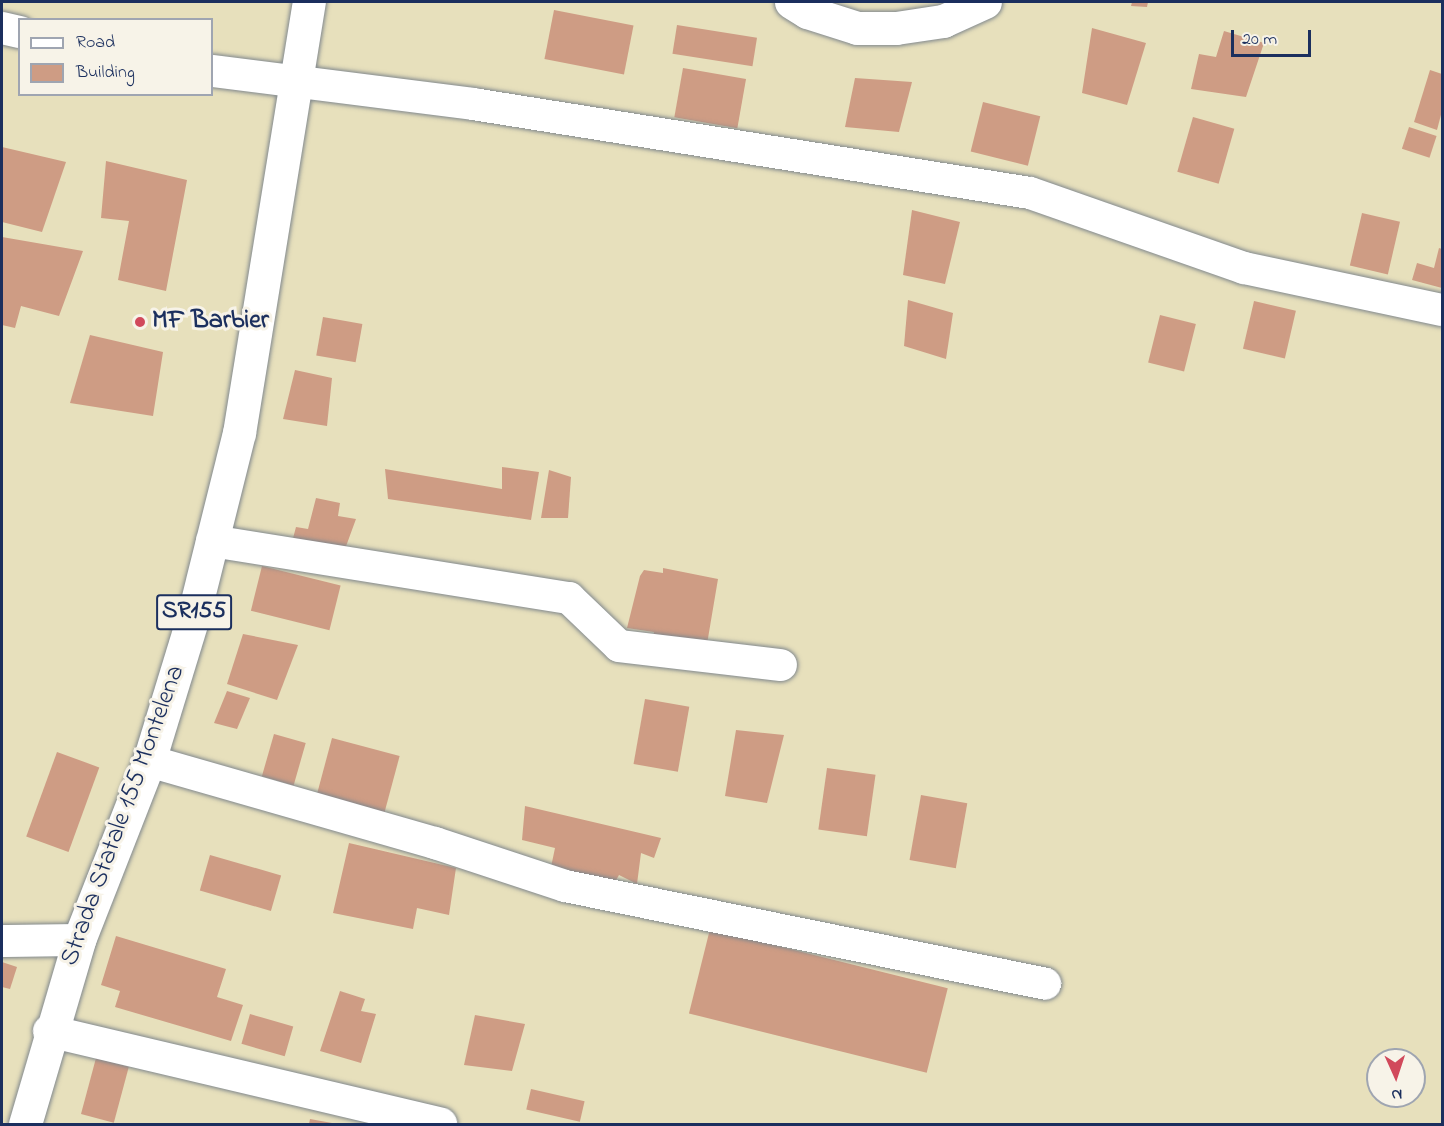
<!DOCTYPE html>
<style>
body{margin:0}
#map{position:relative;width:1444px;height:1126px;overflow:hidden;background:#e7e0bc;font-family:"Indie Flower",sans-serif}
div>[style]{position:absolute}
.building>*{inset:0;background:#ce9c84;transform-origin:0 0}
.roads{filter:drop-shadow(0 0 2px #81888d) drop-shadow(0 0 2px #81888d)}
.minor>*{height:32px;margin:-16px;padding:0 16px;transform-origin:16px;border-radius:16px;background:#fff}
.major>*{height:33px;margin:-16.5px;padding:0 16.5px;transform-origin:16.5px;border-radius:16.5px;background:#fff}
.highway>*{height:33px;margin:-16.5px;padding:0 16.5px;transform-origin:16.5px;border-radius:16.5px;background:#fff}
.dots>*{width:16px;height:16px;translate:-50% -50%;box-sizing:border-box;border:3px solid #f7f3e8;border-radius:50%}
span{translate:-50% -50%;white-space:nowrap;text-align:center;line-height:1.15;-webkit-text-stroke:6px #f7f3e8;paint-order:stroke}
.shield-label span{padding:2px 4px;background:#f7f3e8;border:2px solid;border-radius:4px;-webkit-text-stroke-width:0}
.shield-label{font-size:24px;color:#1b2f5e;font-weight:700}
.poi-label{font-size:26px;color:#1b2f5e;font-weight:700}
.left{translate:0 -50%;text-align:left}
.street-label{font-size:26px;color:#1b2f5e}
.frame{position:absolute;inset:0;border:3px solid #1b2f5e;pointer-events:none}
.legend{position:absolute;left:18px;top:18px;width:195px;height:78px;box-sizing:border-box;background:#f7f3e8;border:2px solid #9fa5b1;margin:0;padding:8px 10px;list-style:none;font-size:18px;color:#1b2f5e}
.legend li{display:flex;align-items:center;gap:12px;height:30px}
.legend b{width:30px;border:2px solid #9fa5b1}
.north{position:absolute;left:1366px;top:1048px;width:60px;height:60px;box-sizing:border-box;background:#f7f3e8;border:2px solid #9fa5b1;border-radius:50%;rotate:177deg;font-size:16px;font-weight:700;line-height:24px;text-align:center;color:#1b2f5e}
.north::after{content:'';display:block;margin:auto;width:21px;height:27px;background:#d1495b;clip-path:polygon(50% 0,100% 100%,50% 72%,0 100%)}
.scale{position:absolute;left:1231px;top:30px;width:80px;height:27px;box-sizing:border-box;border:3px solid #1b2f5e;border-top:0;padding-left:8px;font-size:18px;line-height:21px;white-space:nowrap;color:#1b2f5e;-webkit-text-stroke:4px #f7f3e8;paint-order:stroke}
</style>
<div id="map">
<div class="building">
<div style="clip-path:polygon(1132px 2px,1148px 2px,1147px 7px,1131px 6px)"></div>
<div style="left:554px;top:10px;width:81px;height:50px;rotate:11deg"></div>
<div style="left:677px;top:25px;width:81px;height:29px;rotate:9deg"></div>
<div style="clip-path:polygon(1092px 28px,1146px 43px,1127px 105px,1082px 93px)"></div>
<div style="clip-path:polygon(1224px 31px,1264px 43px,1246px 97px,1191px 89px,1199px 54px,1216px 57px)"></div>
<div style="left:683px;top:68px;width:64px;height:50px;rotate:10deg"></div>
<div style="clip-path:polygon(1430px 70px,1442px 74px,1442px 111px,1437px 130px,1414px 122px)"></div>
<div style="clip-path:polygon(855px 78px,912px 82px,899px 132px,845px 127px)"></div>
<div style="left:983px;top:102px;width:59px;height:51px;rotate:14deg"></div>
<div style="left:1193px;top:117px;width:43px;height:57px;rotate:16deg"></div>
<div style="left:1409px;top:127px;width:29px;height:23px;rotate:18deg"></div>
<div style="clip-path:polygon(2px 147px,66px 162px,42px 232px,2px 222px)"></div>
<div style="clip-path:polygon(106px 161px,187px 180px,166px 291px,118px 280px,129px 221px,101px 218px)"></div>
<div style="clip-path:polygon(912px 210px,960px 222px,945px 284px,903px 275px)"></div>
<div style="left:1362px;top:213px;width:39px;height:54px;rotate:13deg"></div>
<div style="clip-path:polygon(2px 237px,83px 251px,59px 316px,21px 306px,15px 328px,2px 325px)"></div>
<div style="clip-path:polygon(1439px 248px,1442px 249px,1442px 288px,1412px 280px,1417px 263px,1434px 268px)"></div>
<div style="clip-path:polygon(908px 300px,953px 313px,946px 359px,904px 346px)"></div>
<div style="left:1254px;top:301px;width:43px;height:49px;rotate:13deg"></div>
<div style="left:1160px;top:315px;width:37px;height:49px;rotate:14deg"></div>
<div style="left:323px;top:317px;width:40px;height:39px;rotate:10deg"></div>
<div style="clip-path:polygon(90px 335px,163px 352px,153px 416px,70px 403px)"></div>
<div style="clip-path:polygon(295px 370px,332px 378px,327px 426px,283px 419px)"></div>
<div style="clip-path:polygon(502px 467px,539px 472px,531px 520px,388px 499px,385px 469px,502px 489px)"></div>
<div style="clip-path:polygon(549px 470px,571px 477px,568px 518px,541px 518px)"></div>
<div style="clip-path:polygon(316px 498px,340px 503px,338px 516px,356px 519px,345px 549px,292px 542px,296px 527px,308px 529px)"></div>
<div style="left:262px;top:566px;width:81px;height:46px;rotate:14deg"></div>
<div style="clip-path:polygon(663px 568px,718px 579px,706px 650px,653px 641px,654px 632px,627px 628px,640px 576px,644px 570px,663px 573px)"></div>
<div style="clip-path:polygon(243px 634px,298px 645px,277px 700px,227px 684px)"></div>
<div style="clip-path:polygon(227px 691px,250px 698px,237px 729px,214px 723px)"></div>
<div style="left:645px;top:699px;width:45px;height:66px;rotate:10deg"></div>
<div style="clip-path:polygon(736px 730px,784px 735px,767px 803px,725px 796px)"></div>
<div style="left:274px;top:734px;width:33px;height:44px;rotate:16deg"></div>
<div style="left:332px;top:738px;width:70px;height:59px;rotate:15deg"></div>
<div style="left:57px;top:752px;width:45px;height:90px;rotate:20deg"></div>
<div style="left:827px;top:768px;width:49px;height:62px;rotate:8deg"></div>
<div style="left:921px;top:795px;width:47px;height:66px;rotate:10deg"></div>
<div style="clip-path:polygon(525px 806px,661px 838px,654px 858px,641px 853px,637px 884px,619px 875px,614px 884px,551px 867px,555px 848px,522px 840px)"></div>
<div style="clip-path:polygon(349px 843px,456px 868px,449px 915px,417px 908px,413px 929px,333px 913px)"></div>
<div style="left:210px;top:855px;width:74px;height:37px;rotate:16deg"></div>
<div style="left:710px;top:929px;width:245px;height:87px;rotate:14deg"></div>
<div style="clip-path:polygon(116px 936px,226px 969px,217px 997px,243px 1005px,231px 1041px,115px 1007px,120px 991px,101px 985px)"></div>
<div style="clip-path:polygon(2px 962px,17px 967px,10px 989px,2px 987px)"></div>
<div style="clip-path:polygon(340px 991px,365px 999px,361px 1011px,376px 1014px,361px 1063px,320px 1051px)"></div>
<div style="left:250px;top:1014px;width:45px;height:31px;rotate:16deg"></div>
<div style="clip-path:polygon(475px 1015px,525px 1024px,512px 1071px,464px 1065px)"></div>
<div style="left:96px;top:1058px;width:34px;height:58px;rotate:15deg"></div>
<div style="left:531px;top:1089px;width:55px;height:21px;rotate:13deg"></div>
<div style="clip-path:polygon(310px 1119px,332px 1123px,332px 1124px,309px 1124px)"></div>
</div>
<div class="roads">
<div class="minor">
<div style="left:2px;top:28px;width:18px;rotate:13deg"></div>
<div style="left:212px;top:71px;width:263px;rotate:7.2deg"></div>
<div style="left:473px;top:104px;width:564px;rotate:9.08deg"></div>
<div style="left:1030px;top:193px;width:227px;rotate:19.3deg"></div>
<div style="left:1244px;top:268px;width:202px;rotate:12deg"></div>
<div style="left:212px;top:541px;width:362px;rotate:9.1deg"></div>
<div style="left:569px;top:598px;width:69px;rotate:43.8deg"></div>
<div style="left:619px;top:646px;width:163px;rotate:6.7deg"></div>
<div style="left:149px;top:761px;width:298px;rotate:16deg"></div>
<div style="left:435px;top:843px;width:137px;rotate:18.3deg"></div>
<div style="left:565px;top:886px;width:490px;rotate:11.5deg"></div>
<div style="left:2px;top:941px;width:77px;rotate:-0.7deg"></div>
<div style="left:49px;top:1031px;width:403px;rotate:13.3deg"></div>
</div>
<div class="major">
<div style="left:25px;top:1124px;width:192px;rotate:-73.6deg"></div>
<div style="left:79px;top:940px;width:192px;rotate:-68.6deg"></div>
<div style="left:149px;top:761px;width:151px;rotate:-73deg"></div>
<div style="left:193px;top:617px;width:190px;rotate:-76deg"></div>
<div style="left:239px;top:433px;width:437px;rotate:-80.8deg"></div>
</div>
<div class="highway">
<div style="left:791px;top:2px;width:19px;rotate:32deg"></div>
<div style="left:807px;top:12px;width:52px;rotate:17.7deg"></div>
<div style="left:857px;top:28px;width:39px"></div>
<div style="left:896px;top:28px;width:48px;rotate:-8.5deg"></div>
<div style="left:943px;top:21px;width:46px;rotate:-24.3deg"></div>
</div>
</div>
<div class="dots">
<div style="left:140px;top:322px;background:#d1495b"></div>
</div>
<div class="shield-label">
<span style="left:194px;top:612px">SR155</span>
</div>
<div class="poi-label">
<span class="left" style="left:152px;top:322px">MF Barbier</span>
</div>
<div class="street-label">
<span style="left:124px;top:816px;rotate:-70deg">Strada Statale 155 Montelena</span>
</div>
<div class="frame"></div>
<ul class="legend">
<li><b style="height:8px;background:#fff"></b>Road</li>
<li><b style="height:16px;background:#ce9c84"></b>Building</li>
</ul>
<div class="north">N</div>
<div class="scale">20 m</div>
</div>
